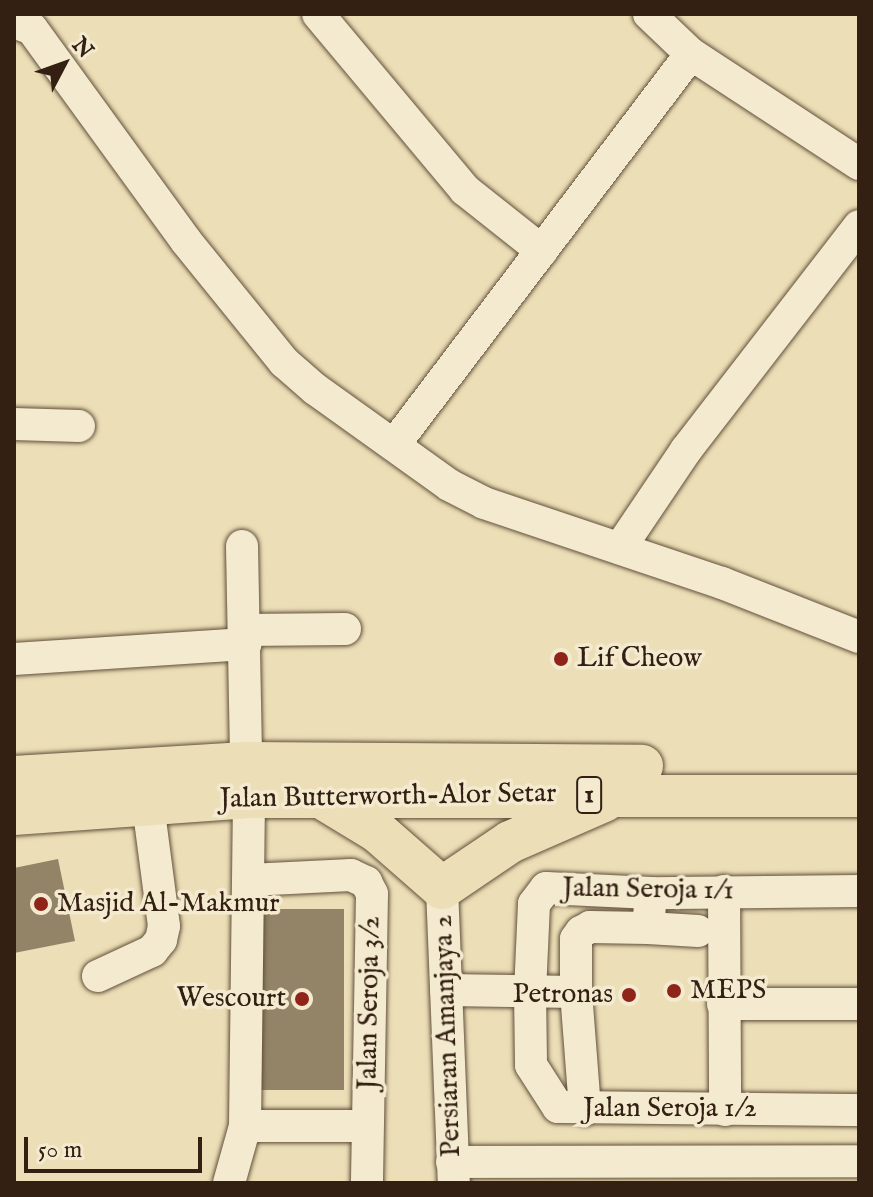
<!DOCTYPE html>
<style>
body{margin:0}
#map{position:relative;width:873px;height:1197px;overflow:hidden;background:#ecdeb6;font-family:"IM FELL English",serif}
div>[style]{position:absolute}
.building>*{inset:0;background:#938367;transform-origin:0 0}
.roads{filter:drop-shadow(0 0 2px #61503b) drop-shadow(0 0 2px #61503b)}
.minor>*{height:32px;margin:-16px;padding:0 16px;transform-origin:16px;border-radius:16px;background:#f3ead0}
.major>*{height:42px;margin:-21px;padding:0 21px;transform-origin:21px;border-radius:21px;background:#ecdeb6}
.dots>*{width:22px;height:22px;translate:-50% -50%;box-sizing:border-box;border:4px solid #f3ead0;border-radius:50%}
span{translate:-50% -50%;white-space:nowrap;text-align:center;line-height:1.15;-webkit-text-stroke:7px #f3ead0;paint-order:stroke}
.shield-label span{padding:2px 6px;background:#f3ead0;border:2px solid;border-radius:6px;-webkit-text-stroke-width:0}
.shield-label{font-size:26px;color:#332012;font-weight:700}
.poi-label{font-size:28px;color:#332012}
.left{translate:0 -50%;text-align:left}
.right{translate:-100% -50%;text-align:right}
.street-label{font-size:28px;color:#332012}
.frame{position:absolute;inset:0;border:16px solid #332012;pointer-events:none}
.north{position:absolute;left:24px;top:24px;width:80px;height:80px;-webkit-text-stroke:6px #f3ead0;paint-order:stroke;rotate:49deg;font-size:22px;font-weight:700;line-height:32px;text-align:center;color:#332012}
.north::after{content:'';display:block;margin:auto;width:28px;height:36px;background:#332012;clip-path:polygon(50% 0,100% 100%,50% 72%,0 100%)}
.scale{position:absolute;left:24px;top:1137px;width:178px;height:36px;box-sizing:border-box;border:4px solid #332012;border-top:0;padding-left:10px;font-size:24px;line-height:28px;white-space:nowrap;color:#332012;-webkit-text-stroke:6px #f3ead0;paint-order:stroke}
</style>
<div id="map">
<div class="building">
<div style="clip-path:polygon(58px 859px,75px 941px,14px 953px,14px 868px)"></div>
<div style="left:259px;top:909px;width:85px;height:181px"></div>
</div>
<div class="roads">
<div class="minor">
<div style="left:318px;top:14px;width:229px;rotate:50.1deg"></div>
<div style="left:465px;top:190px;width:98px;rotate:38.4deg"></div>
<div style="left:649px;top:14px;width:58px;rotate:43.6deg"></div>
<div style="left:691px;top:54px;width:201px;rotate:33.2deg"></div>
<div style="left:14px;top:22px;width:19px;rotate:21deg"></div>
<div style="left:32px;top:29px;width:262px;rotate:54deg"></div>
<div style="left:186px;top:241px;width:156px;rotate:51deg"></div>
<div style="left:284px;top:362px;width:41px;rotate:41.1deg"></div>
<div style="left:315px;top:389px;width:165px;rotate:35.6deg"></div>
<div style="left:449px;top:485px;width:39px;rotate:27deg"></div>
<div style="left:484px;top:503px;width:251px;rotate:18.6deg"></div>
<div style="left:722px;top:583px;width:147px;rotate:21.5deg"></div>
<div style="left:14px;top:424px;width:65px;rotate:1.8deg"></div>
<div style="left:394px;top:445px;width:491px;rotate:-52.8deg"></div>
<div style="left:242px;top:546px;width:217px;rotate:88.9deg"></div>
<div style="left:620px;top:548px;width:118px;rotate:-56deg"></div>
<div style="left:686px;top:450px;width:283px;rotate:-52.3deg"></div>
<div style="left:245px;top:630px;width:100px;rotate:-0.6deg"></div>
<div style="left:14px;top:659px;width:232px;rotate:-3.7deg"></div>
<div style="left:249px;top:880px;width:102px;rotate:-2.8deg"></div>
<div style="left:351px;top:875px;width:17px;rotate:25deg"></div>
<div style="left:366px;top:882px;width:13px;rotate:63deg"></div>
<div style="left:372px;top:894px;width:289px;rotate:91deg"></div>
<div style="left:442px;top:888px;width:295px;rotate:87.7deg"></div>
<div style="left:724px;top:891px;width:219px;rotate:89.7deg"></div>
<div style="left:859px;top:891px;width:208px;rotate:179.4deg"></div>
<div style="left:651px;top:893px;width:105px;rotate:-177.3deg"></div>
<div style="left:546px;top:888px;width:20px;rotate:127deg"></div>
<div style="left:534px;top:904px;width:87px;rotate:92.6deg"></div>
<div style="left:530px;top:991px;width:74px;rotate:89.2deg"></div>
<div style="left:531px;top:1065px;width:50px;rotate:57.3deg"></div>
<div style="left:558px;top:1107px;width:301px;rotate:0.6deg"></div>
<div style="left:648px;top:928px;width:50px;rotate:3.4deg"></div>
<div style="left:98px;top:976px;width:60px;rotate:-24.8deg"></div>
<div style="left:152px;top:951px;width:14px;rotate:-51deg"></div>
<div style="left:161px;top:940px;width:14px;rotate:-78deg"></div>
<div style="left:164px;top:926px;width:123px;rotate:-97.5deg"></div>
<div style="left:446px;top:990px;width:130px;rotate:0.9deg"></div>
<div style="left:576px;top:992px;width:118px;rotate:85.6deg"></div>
<div style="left:576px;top:992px;width:53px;rotate:-90deg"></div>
<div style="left:576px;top:939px;width:9px;rotate:-54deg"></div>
<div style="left:581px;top:932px;width:10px;rotate:-29deg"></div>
<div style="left:590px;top:927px;width:58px;rotate:1deg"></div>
<div style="left:648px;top:928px;width:35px;rotate:-85deg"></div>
<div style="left:723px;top:1004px;width:136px"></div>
<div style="left:245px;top:1126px;width:122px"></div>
<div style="left:452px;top:1162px;width:407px;rotate:-0.1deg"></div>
<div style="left:229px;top:1183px;width:59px;rotate:-74.3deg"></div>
<div style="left:245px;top:1126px;width:329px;rotate:-89.3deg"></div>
</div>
<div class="major">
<div style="left:14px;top:777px;width:232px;rotate:-3.5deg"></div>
<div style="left:246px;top:763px;width:396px;rotate:0.4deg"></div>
<div style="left:319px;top:796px;width:69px;rotate:31.4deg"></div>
<div style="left:378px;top:832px;width:85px;rotate:41.2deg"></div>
<div style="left:442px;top:888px;width:82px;rotate:-34.1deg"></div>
<div style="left:510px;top:842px;width:103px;rotate:-23.6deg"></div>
<div style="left:14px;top:814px;width:236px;rotate:-4.1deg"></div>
<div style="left:249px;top:797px;width:610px;rotate:-0.09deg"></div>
</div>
</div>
<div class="dots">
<div style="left:561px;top:659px;background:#8f2418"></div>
<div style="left:41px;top:904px;background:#8f2418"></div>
<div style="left:674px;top:991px;background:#8f2418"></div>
<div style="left:629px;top:995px;background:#8f2418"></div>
<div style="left:302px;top:999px;background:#8f2418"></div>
</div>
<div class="shield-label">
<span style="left:589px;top:795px">1</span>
</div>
<div class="poi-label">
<span class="left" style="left:577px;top:659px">Lif Cheow</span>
<span class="left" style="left:57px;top:904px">Masjid Al-Makmur</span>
<span class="left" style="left:690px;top:991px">MEPS</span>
<span class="right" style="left:613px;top:995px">Petronas</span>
<span class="right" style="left:286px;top:999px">Wescourt</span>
</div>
<div class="street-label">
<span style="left:388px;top:797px;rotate:-1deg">Jalan Butterworth-Alor Setar</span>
<span style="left:648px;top:890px;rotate:1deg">Jalan Seroja 1/1</span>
<span style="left:370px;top:1003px;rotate:-89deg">Jalan Seroja 3/2</span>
<span style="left:448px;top:1036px;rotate:-92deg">Persiaran Amanjaya 2</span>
<span style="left:670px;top:1109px">Jalan Seroja 1/2</span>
</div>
<div class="frame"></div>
<div class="north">N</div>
<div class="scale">50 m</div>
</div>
